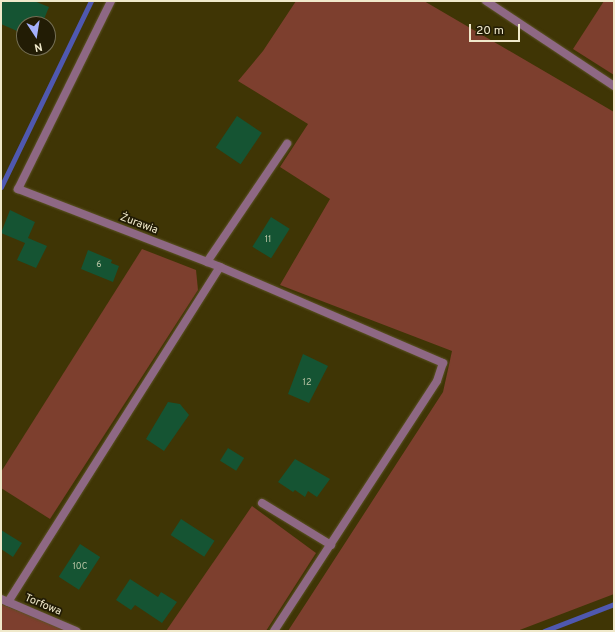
<!DOCTYPE html>
<meta charset="utf-8">
<style>
body{margin:0}
#map{position:relative;width:615px;height:632px;overflow:hidden;background:#3f3505;font-family:Overpass,sans-serif}
div>[style]{position:absolute}
.green>*{inset:0;background:#7d3f2e}
.stream>*{height:5px;margin:-2.5px;padding:0 2.5px;transform-origin:2.5px;border-radius:2.5px;background:#4f58b0}
.building>*{inset:0;background:#155433;transform-origin:0 0}
.roads{filter:drop-shadow(0 0 1px #5b5225) drop-shadow(0 0 1px #5b5225)}
.lane>*{height:8px;margin:-4px;padding:0 4px;transform-origin:4px;border-radius:4px;background:#8e6884}
.street>*{height:8px;margin:-4px;padding:0 4px;transform-origin:4px;border-radius:4px;background:#8e6884}
span{translate:-50% -50%;white-space:nowrap;text-align:center;line-height:1.15;-webkit-text-stroke:3.5px #221c05;paint-order:stroke}
.number-label{font-size:9px;color:#b9c4a5}
.number-label span{-webkit-text-stroke-width:0}
.street-label{font-size:11px;color:#f0e9cb}
.frame{position:absolute;inset:0;border:2px solid #f0e9cb;pointer-events:none}
.north{position:absolute;left:16px;top:16px;width:40px;height:40px;box-sizing:border-box;background:#221c05;border:1px solid #746e54;border-radius:50%;rotate:168deg;font-size:11px;font-weight:700;line-height:16px;text-align:center;color:#f0e9cb}
.north::after{content:'';display:block;margin:auto;width:14px;height:18px;background:#a5b1fc;clip-path:polygon(50% 0,100% 100%,50% 72%,0 100%)}
.scale{position:absolute;left:469px;top:24px;width:51px;height:18px;box-sizing:border-box;border:2px solid #f0e9cb;border-top:0;padding-left:5px;font-size:12px;line-height:14px;white-space:nowrap;color:#f0e9cb;-webkit-text-stroke:3px #221c05;paint-order:stroke}
</style>
<div id="map">
<div class="green">
<div style="clip-path:polygon(296px 1px,424px 1px,614px 112px,614px 594px,517px 631px,288px 631px,443px 392px,452px 351px,280px 285px,330px 199px,280px 167px,308px 124px,238px 81px,263px 51px)"></div>
<div style="clip-path:polygon(604px 1px,614px 1px,614px 75px,573px 49px)"></div>
<div style="clip-path:polygon(142px 249px,196px 270px,198px 290px,50px 519px,1px 488px,1px 472px)"></div>
<div style="clip-path:polygon(252px 506px,316px 553px,266px 631px,166px 631px)"></div>
<div style="clip-path:polygon(1px 604px,68px 631px,1px 631px)"></div>
</div>
<div class="stream">
<div style="left:1px;top:187px;width:207px;rotate:-64.2deg"></div>
<div style="left:544px;top:631px;width:75px;rotate:-21.1deg"></div>
</div>
<div class="building">
<div style="clip-path:polygon(1px 1px,34px 1px,49px 7px,42px 24px,24px 24px,24px 34px,1px 24px)"></div>
<div style="left:237px;top:116px;width:30px;height:38px;rotate:34deg"></div>
<div style="clip-path:polygon(10px 210px,35px 222px,28px 238px,47px 246px,36px 268px,17px 260px,25px 243px,1px 233px)"></div>
<div style="left:271px;top:217px;width:22px;height:35px;rotate:32deg"></div>
<div style="clip-path:polygon(88px 250px,112px 260px,111px 263px,119px 266px,113px 282px,81px 269px)"></div>
<div style="clip-path:polygon(303px 354px,328px 366px,309px 403px,288px 394px)"></div>
<div style="clip-path:polygon(168px 402px,180px 404px,189px 415px,164px 451px,146px 439px)"></div>
<div style="left:228px;top:448px;width:19px;height:15px;rotate:32deg"></div>
<div style="clip-path:polygon(295px 459px,330px 479px,317px 497px,308px 491px,305px 497px,295px 490px,293px 492px,278px 482px)"></div>
<div style="left:181px;top:519px;width:40px;height:19px;rotate:33deg"></div>
<div style="clip-path:polygon(1px 530px,22px 543px,13px 557px,1px 549px)"></div>
<div style="left:80px;top:544px;width:24px;height:39px;rotate:33deg"></div>
<div style="clip-path:polygon(130px 579px,158px 597px,161px 592px,177px 602px,162px 623px,135px 605px,131px 610px,116px 600px)"></div>
</div>
<div class="roads">
<div class="lane">
<div style="left:207px;top:262px;width:143px;rotate:-55.9deg"></div>
<div style="left:262px;top:503px;width:81px;rotate:31.3deg"></div>
<div style="left:8px;top:602px;width:396px;rotate:-57.7deg"></div>
<div style="left:274px;top:631px;width:298px;rotate:-56.9deg"></div>
<div style="left:437px;top:381px;width:19px;rotate:-72deg"></div>
</div>
<div class="street">
<div style="left:111px;top:1px;width:210px;rotate:116.3deg"></div>
<div style="left:18px;top:189px;width:217px;rotate:21.1deg"></div>
<div style="left:220px;top:267px;width:243px;rotate:23.3deg"></div>
<div style="left:486px;top:1px;width:154px;rotate:33.6deg"></div>
<div style="left:1px;top:599px;width:82px;rotate:23.1deg"></div>
</div>
</div>
<div class="number-label">
<span style="left:268px;top:240px">11</span>
<span style="left:99px;top:265px">6</span>
<span style="left:307px;top:383px">12</span>
<span style="left:80px;top:567px">10C</span>
</div>
<div class="street-label">
<span style="left:139px;top:224px;rotate:21deg">Żurawia</span>
<span style="left:43px;top:605px;rotate:23deg">Torfowa</span>
</div>
<div class="frame"></div>
<div class="north">N</div>
<div class="scale">20 m</div>
</div>
